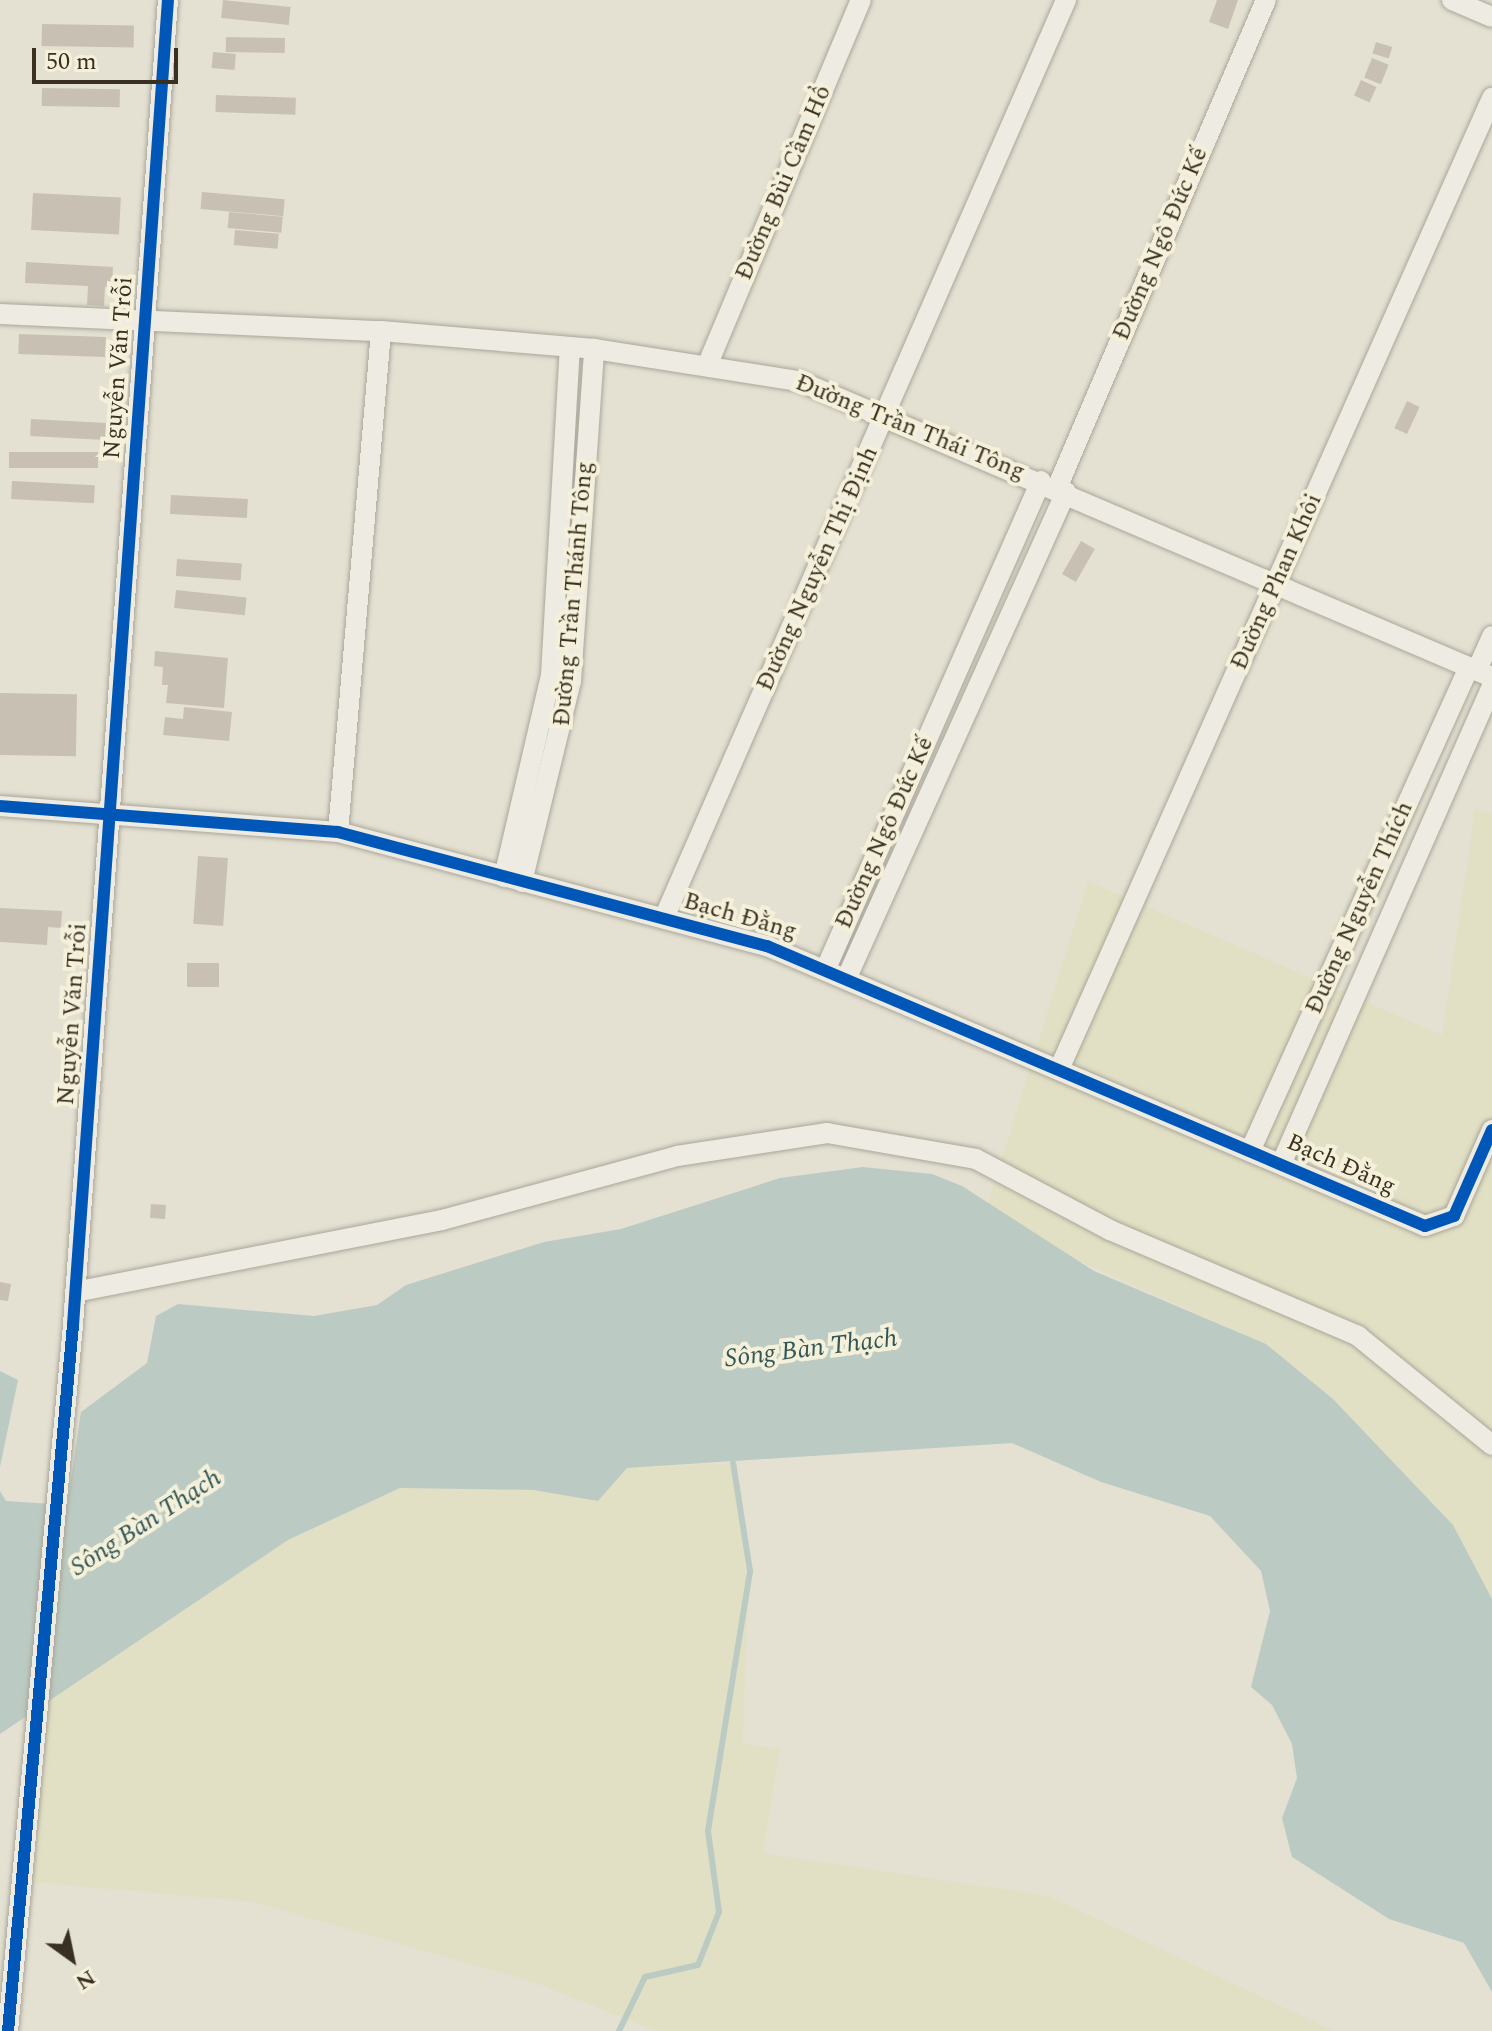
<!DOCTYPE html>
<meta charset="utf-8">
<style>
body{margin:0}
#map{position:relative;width:1492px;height:2031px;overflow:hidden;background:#e4e1d2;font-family:Spectral,serif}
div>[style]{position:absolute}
.farmland>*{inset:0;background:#e2e0c4}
.water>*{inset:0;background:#bbcbc3}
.stream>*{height:6px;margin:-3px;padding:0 3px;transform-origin:3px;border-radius:3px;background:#bbcbc3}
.building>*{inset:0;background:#c8c1b3;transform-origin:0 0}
.roads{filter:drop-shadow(0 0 2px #aaa69a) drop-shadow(0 0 2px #aaa69a)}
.minor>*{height:20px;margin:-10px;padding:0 10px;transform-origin:10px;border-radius:10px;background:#edebe2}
.cycleway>*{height:12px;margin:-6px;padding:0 6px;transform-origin:6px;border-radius:6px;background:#0057b8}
span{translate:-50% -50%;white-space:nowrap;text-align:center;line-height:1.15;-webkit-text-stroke:8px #f4f0d9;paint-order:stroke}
.street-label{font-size:24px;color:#3a3022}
.water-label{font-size:26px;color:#325658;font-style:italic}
.north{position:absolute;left:32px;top:1919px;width:80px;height:80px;-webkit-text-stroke:6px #f4f0d9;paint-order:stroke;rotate:147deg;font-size:22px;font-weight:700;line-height:32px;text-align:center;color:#3a3022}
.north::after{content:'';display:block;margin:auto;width:28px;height:36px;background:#3a3022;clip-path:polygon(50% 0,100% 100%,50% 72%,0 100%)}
.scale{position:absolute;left:32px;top:48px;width:146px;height:36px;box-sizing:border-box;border:4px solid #3a3022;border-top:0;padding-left:10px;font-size:24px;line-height:28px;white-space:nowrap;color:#3a3022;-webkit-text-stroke:6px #f4f0d9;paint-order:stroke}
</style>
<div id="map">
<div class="farmland">
<div style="clip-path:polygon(1475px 809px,1492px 813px,1492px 1599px,1453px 1525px,1266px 1344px,983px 1219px,1088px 881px,1442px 1035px)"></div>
<div style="clip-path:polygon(733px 1463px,748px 1589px,743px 1744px,780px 1749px,763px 1853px,1049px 1896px,1334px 2031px,656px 2031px,533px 1982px,253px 1902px,20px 1881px,37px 1708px,288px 1540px,400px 1488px,533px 1490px,598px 1501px,627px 1468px)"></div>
</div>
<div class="water">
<div style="clip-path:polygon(863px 1167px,932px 1174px,962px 1186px,1094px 1271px,1266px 1344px,1333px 1399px,1453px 1525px,1492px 1599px,1492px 1992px,1464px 1943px,1389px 1919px,1292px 1857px,1282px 1818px,1297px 1778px,1292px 1744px,1272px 1705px,1251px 1687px,1270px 1611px,1261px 1571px,1210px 1516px,1101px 1482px,1012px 1443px,627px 1468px,598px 1501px,533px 1490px,400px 1488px,288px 1540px,0 1734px,0 1491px,6px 1501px,67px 1505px,81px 1412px,147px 1363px,156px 1316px,178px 1304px,314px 1316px,377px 1305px,406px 1285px,544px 1242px,621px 1229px,780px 1178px)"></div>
<div style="clip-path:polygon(0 1371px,18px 1380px,0 1467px)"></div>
</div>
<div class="stream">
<div style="left:619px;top:2031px;width:60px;rotate:-64.3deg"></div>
<div style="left:645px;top:1977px;width:54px;rotate:-12.8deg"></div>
<div style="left:698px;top:1965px;width:57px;rotate:-68.4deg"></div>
<div style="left:719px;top:1912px;width:82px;rotate:-97.7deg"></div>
<div style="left:708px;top:1831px;width:263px;rotate:-80.8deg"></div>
<div style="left:750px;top:1571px;width:109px;rotate:-98.9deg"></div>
</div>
<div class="building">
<div style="left:223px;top:0;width:68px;height:18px;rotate:6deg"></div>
<div style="clip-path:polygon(1217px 0,1238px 0,1228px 29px,1209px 22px)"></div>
<div style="left:42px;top:24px;width:92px;height:22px;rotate:1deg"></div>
<div style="left:226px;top:37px;width:59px;height:15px;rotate:1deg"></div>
<div style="left:1376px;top:42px;width:17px;height:12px;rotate:17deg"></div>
<div style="left:213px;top:52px;width:23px;height:16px;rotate:5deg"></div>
<div style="left:1372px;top:58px;width:18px;height:21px;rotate:22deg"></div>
<div style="left:1361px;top:80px;width:17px;height:17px;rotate:24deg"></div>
<div style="left:42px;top:88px;width:78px;height:18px;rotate:1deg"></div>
<div style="left:216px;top:95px;width:80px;height:17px;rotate:2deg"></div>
<div style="left:202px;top:192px;width:83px;height:17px;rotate:5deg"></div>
<div style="left:33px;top:193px;width:88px;height:37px;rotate:3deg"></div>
<div style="left:229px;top:212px;width:54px;height:16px;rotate:5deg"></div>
<div style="left:235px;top:230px;width:44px;height:15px;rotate:5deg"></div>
<div style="clip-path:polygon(26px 262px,113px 267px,112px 287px,105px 287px,104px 306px,87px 305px,88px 286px,25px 283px)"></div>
<div style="left:19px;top:334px;width:87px;height:20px;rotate:2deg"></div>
<div style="left:1407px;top:401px;width:14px;height:30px;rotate:25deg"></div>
<div style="left:31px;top:419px;width:75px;height:17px;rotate:3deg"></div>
<div style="left:9px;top:452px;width:89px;height:16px"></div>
<div style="left:12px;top:481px;width:83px;height:18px;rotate:3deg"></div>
<div style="left:171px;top:495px;width:77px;height:19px;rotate:3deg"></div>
<div style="left:1081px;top:541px;width:16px;height:38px;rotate:30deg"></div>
<div style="left:177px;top:559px;width:65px;height:17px;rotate:4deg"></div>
<div style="left:176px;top:590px;width:71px;height:18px;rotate:6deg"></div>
<div style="clip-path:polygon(155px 651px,228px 658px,224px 708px,166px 703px,168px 685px,162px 685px,163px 667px,154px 666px)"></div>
<div style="left:0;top:693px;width:77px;height:62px;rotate:1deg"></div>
<div style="clip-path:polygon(184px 707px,232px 712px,229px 741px,163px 735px,165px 717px,183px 719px)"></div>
<div style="left:198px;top:856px;width:30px;height:68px;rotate:4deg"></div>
<div style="clip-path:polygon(0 908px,62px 911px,61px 928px,48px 927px,47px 945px,0 942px)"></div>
<div style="left:219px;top:963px;width:24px;height:32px;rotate:90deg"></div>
<div style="left:151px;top:1204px;width:15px;height:14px;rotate:4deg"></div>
<div style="clip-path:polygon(0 1282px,11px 1284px,8px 1301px,0 1300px)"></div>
</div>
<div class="roads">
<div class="minor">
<div style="left:1452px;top:0;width:43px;rotate:23deg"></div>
<div style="left:0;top:314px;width:381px;rotate:2.6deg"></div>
<div style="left:381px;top:331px;width:214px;rotate:4.8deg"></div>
<div style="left:594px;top:349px;width:207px;rotate:8.9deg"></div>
<div style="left:799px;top:381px;width:754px;rotate:23.13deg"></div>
<div style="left:707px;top:366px;width:397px;rotate:-67.2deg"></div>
<div style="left:1057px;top:488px;width:531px;rotate:-66.82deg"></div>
<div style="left:1477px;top:670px;width:37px;rotate:-66deg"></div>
<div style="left:0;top:806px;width:339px;rotate:4.4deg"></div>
<div style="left:338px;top:832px;width:444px;rotate:14.9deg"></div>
<div style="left:767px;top:946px;width:715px;rotate:23.05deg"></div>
<div style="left:1425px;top:1226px;width:31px;rotate:-19deg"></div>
<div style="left:1454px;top:1216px;width:94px;rotate:-66.2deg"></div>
<div style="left:338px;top:832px;width:503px;rotate:-85.09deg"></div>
<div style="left:504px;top:877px;width:207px;rotate:-76.9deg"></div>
<div style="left:551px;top:675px;width:328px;rotate:-86.7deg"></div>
<div style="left:522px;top:882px;width:207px;rotate:-76.3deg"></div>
<div style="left:571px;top:681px;width:333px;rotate:-86deg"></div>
<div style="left:664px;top:918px;width:1002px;rotate:-66.35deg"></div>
<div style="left:827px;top:966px;width:530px;rotate:-66.19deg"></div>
<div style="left:848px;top:975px;width:530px;rotate:-65.71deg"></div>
<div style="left:1061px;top:1065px;width:1059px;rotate:-65.98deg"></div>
<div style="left:1251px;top:1149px;width:529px;rotate:-65.66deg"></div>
<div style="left:1282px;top:1162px;width:520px;rotate:-66.19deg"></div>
<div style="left:75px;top:1292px;width:374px;rotate:-11.1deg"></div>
<div style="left:442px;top:1220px;width:244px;rotate:-15.2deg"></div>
<div style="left:677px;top:1156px;width:152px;rotate:-8.7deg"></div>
<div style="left:827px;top:1133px;width:151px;rotate:9.9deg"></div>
<div style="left:976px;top:1159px;width:152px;rotate:27.9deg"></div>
<div style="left:1110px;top:1230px;width:270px;rotate:23.1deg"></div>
<div style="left:1358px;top:1336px;width:173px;rotate:39.1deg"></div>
<div style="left:8px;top:2031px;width:709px;rotate:-84.74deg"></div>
<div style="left:73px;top:1325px;width:1328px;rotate:-85.9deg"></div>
</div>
</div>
<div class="cycleway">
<div style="left:0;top:806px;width:339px;rotate:4.4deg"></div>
<div style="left:338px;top:832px;width:444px;rotate:14.9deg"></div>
<div style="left:767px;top:946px;width:715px;rotate:23.05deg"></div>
<div style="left:1425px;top:1226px;width:31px;rotate:-19deg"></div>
<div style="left:1454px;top:1216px;width:94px;rotate:-66.2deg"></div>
<div style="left:8px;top:2031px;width:709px;rotate:-84.74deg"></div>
<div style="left:73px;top:1325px;width:1328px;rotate:-85.9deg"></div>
</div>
<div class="street-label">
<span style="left:784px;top:183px;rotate:-67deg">Đường Bùi Cầm Hổ</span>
<span style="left:1161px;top:244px;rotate:-67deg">Đường Ngô Đức Kế</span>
<span style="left:119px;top:368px;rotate:-86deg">Nguyễn Văn Trỗi</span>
<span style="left:910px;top:428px;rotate:22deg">Đường Trần Thái Tông</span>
<span style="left:818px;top:569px;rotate:-66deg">Đường Nguyễn Thị Định</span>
<span style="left:1277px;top:582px;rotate:-66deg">Đường Phan Khôi</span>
<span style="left:574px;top:594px;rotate:-85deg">Đường Trần Thánh Tông</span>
<span style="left:885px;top:833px;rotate:-66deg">Đường Ngô Đức Kế</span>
<span style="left:1360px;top:908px;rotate:-66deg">Đường Nguyễn Thích</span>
<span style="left:740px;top:917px;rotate:16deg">Bạch Đằng</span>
<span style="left:73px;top:1014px;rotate:-86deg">Nguyễn Văn Trỗi</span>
<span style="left:1341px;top:1165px;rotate:24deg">Bạch Đằng</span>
</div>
<div class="water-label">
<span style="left:811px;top:1349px;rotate:-7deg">Sông Bàn Thạch</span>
<span style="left:146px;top:1523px;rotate:-33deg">Sông Bàn Thạch</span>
</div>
<div class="north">N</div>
<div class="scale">50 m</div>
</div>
